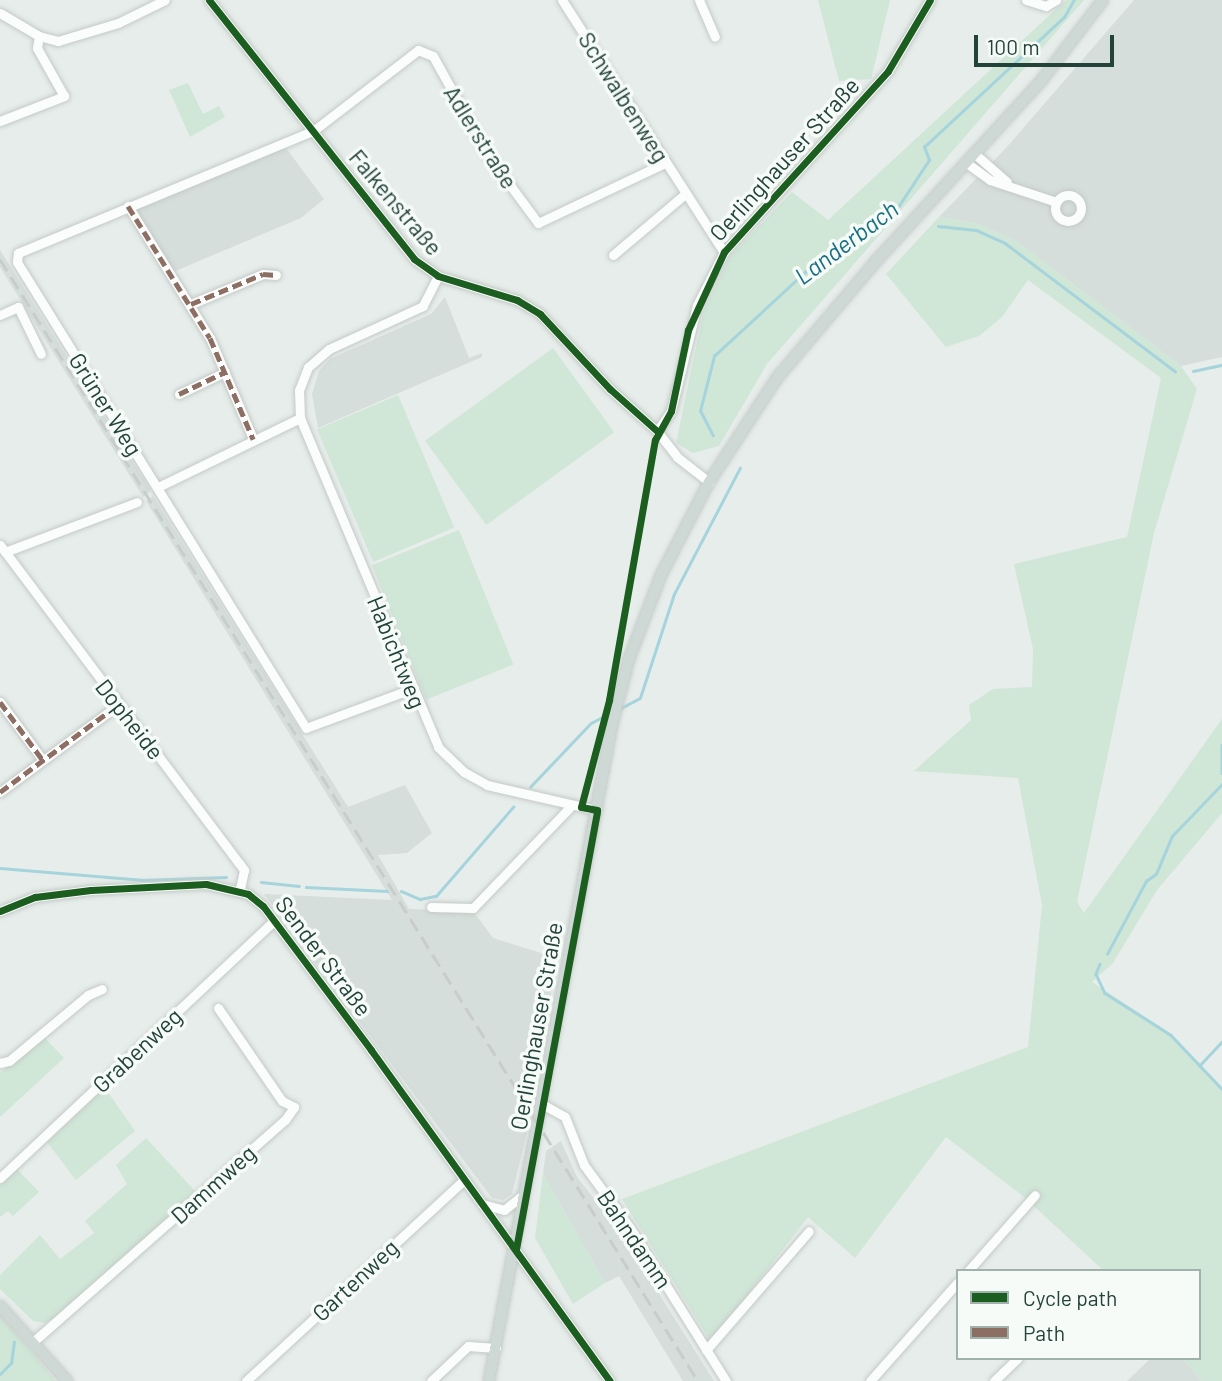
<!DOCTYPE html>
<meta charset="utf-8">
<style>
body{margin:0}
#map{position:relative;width:1222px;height:1381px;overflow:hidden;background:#e7edea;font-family:Barlow,sans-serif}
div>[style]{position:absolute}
.built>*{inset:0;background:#d5deda}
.green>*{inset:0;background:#d0e6d7;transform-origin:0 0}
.stream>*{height:2.5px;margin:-1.25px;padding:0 1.25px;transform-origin:1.25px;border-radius:1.25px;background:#a6d4dc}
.roads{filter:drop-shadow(0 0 2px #c4cac7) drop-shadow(0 0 2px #c4cac7)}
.minor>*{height:9px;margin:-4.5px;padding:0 4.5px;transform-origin:4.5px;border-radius:4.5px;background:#fbfcfc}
.minor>.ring{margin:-4.5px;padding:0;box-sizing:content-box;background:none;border:9px solid #fbfcfc;border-radius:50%}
.major>*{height:10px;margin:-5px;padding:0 5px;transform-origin:5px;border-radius:5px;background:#ced8d5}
.rail>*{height:2.5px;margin-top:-1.25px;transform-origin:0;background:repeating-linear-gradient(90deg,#c8cdcb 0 14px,transparent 0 21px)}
.quiet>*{height:5px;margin-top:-2.5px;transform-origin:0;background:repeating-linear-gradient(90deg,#8d6e63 0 10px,transparent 0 15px)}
.cycleway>*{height:7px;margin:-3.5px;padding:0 3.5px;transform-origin:3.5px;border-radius:3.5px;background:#1b5e20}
span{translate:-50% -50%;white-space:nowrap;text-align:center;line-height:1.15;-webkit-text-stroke:7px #f6fbf8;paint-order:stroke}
.street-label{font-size:23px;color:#22423a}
.water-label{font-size:24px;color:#186f83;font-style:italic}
.legend{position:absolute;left:956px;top:1269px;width:245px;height:91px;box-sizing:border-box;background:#f6fbf8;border:2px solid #a1b1ac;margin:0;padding:9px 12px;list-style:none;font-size:21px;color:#22423a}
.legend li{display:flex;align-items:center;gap:14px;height:35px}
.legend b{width:35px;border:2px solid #a1b1ac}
.scale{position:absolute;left:974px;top:35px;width:140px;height:32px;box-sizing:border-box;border:4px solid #22423a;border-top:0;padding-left:9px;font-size:21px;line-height:24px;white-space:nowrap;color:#22423a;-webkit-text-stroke:5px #f6fbf8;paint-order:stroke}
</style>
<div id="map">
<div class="built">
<div style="clip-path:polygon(1134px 0,1222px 0,1222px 357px,1181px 366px,1015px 240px,979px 224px,939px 217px,1006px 148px)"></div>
<div style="clip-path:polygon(283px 144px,324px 199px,301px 218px,173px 272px,135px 211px,137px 206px)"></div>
<div style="clip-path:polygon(0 250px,151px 491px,143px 497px,0 267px)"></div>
<div style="clip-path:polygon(445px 297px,469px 358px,482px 353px,482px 357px,318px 428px,312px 394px,319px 371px,330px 359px,431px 314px)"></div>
<div style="clip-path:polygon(153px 496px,348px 807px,405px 785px,432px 833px,407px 853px,378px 855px,409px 909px,473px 911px,493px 938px,557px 958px,530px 1120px,512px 1194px,503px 1200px,492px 1198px,264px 894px,392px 900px,146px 501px)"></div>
<div style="clip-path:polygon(561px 1141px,577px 1177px,618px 1229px,714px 1381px,683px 1381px,619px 1276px,605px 1283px,543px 1174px,546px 1151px)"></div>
<div style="clip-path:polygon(1151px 1358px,1182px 1358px,1202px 1381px,1127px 1381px)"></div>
</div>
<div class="green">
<div style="clip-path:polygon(818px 0,890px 0,871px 79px,839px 81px)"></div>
<div style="clip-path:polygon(1066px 0,1084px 0,767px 364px,719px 446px,693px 453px,676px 443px,704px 309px,731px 255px,792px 192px,828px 220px)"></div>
<div style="clip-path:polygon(188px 83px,203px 114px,219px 106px,225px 117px,190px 137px,169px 90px)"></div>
<div style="clip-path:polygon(939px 217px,979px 224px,1015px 240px,1181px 366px,1197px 389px,1154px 533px,1077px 902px,1084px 913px,1222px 719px,1222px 813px,1157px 890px,1113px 963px,1092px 982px,1167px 1031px,1222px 1090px,1222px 1381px,1202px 1381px,1182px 1358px,1199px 1358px,1199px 1271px,1104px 1271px,1023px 1196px,946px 1137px,855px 1258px,808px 1217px,711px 1342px,622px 1199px,1028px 1047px,1042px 905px,1018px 778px,914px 771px,971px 720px,969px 705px,993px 689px,1032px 687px,1033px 649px,1014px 564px,1127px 537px,1161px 378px,1028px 280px,1002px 317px,979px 336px,946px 347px,886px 274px)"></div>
<div style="left:553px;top:348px;width:104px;height:158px;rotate:54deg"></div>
<div style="left:398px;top:395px;width:144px;height:88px;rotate:67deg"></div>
<div style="left:459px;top:530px;width:145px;height:94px;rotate:68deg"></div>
<div style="clip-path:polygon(44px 1037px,64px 1058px,0 1117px,0 1073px)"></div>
<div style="clip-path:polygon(105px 1088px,135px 1131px,76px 1180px,47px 1142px)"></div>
<div style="clip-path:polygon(146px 1138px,196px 1192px,55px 1318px,44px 1323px,33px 1321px,0 1289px,0 1275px,40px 1235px,60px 1259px,94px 1233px,85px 1221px,127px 1184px,116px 1165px)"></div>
<div style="clip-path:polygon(17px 1169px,39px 1192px,13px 1216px,8px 1211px,0 1217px,0 1185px)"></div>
<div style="clip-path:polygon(543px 1174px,605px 1283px,573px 1304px,535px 1238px)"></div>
<div style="clip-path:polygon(0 1315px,56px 1381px,0 1381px)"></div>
</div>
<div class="stream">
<div style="left:938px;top:226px;width:38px;rotate:6deg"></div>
<div style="left:976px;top:230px;width:32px;rotate:24deg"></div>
<div style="left:1005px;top:243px;width:213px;rotate:37deg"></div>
<div style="left:1193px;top:371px;width:30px;rotate:-12deg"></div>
<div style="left:713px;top:436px;width:28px;rotate:-117deg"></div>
<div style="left:700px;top:411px;width:57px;rotate:-75.7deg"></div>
<div style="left:714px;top:356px;width:124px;rotate:-42.7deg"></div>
<div style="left:805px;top:272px;width:60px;rotate:-38.2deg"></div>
<div style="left:852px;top:235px;width:51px;rotate:-29.6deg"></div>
<div style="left:896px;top:210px;width:60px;rotate:-56.6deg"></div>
<div style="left:929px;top:160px;width:14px;rotate:-111deg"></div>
<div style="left:924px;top:147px;width:191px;rotate:-42.9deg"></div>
<div style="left:1064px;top:17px;width:20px;rotate:-60deg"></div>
<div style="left:621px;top:708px;width:21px;rotate:-28deg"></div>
<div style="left:640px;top:698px;width:109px;rotate:-71.9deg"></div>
<div style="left:674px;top:594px;width:142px;rotate:-62.4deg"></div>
<div style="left:1222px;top:745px;width:28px;rotate:90deg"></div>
<div style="left:530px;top:787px;width:88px;rotate:-46.4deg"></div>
<div style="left:591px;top:723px;width:24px;rotate:-28deg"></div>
<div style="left:0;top:868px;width:144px;rotate:4.8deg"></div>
<div style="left:143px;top:880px;width:83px;rotate:-2.1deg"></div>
<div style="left:261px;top:882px;width:38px;rotate:6deg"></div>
<div style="left:306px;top:887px;width:81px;rotate:2.8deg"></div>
<div style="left:401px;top:891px;width:21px;rotate:23deg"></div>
<div style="left:420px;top:899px;width:16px;rotate:-11deg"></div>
<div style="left:436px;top:896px;width:118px;rotate:-49.1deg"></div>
<div style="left:1107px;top:954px;width:83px;rotate:-61.9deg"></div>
<div style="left:1146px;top:881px;width:12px;rotate:-35deg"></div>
<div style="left:1156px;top:874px;width:41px;rotate:-67.2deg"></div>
<div style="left:1172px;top:836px;width:72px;rotate:-46.1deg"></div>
<div style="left:1100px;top:964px;width:11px;rotate:112deg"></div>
<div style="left:1096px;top:974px;width:21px;rotate:65deg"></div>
<div style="left:1105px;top:993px;width:78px;rotate:32.5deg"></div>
<div style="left:1171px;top:1035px;width:74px;rotate:46.6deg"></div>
<div style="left:1199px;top:1066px;width:33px;rotate:-47deg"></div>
<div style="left:0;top:1374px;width:16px;rotate:-45deg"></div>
<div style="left:11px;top:1363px;width:21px;rotate:-82deg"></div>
</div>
<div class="roads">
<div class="minor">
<div style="left:209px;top:0;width:330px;rotate:51.6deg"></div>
<div style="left:414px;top:259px;width:29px;rotate:35deg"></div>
<div style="left:438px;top:276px;width:83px;rotate:16.9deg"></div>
<div style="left:517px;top:300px;width:27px;rotate:31deg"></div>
<div style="left:540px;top:314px;width:103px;rotate:47deg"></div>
<div style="left:610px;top:389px;width:63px;rotate:41.8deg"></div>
<div style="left:657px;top:431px;width:33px;rotate:52deg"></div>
<div style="left:677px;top:457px;width:41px;rotate:38deg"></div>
<div style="left:562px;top:0;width:300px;rotate:57.3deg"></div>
<div style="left:699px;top:0;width:40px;rotate:66.6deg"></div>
<div style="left:1026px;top:0;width:21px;rotate:17deg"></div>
<div style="left:1046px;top:6px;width:12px;rotate:-31deg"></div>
<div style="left:0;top:13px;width:45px;rotate:30.5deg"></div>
<div style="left:39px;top:36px;width:20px;rotate:15deg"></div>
<div style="left:58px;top:41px;width:63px;rotate:-16.7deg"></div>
<div style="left:118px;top:23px;width:52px;rotate:-26.1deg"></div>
<div style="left:0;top:121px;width:69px;rotate:-21.3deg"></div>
<div style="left:64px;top:96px;width:55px;rotate:-119.4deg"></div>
<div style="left:37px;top:48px;width:12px;rotate:-81deg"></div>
<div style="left:976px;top:155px;width:41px;rotate:41.1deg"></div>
<div style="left:968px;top:164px;width:27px;rotate:36deg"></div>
<div style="left:990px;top:180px;width:70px;rotate:18.4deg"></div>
<div class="ring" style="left:1055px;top:195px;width:17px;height:17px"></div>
<div style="left:128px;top:206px;width:155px;rotate:58.2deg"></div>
<div style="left:210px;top:338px;width:110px;rotate:66.9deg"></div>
<div style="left:613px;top:255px;width:94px;rotate:-40.3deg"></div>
<div style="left:438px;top:276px;width:34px;rotate:117deg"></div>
<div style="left:423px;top:306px;width:103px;rotate:155.4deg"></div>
<div style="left:329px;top:349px;width:28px;rotate:139deg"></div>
<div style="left:308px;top:367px;width:25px;rotate:111deg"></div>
<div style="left:299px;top:390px;width:28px;rotate:88deg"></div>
<div style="left:300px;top:418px;width:357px;rotate:67.2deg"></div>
<div style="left:438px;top:747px;width:36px;rotate:44deg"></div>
<div style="left:464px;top:772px;width:26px;rotate:29deg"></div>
<div style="left:487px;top:785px;width:113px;rotate:12.8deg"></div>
<div style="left:191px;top:304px;width:78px;rotate:-22.6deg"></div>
<div style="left:263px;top:274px;width:13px;rotate:4deg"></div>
<div style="left:0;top:315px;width:20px;rotate:-24deg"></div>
<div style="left:18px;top:307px;width:52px;rotate:63.9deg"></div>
<div style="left:179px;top:394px;width:51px;rotate:-25.6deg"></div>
<div style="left:657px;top:431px;width:24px;rotate:-55deg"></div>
<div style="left:671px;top:411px;width:109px;rotate:-76.2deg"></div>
<div style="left:697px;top:305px;width:59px;rotate:-63deg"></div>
<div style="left:724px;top:252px;width:244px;rotate:-47.8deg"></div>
<div style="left:888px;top:71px;width:82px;rotate:-59.4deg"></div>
<div style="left:160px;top:486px;width:156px;rotate:-25.9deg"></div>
<div style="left:0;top:545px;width:398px;rotate:53.1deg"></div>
<div style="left:239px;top:863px;width:9px;rotate:54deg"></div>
<div style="left:244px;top:870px;width:19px;rotate:102deg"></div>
<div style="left:5px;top:552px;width:141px;rotate:-20.7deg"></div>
<div style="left:414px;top:688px;width:115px;rotate:159.7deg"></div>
<div style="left:306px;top:728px;width:548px;rotate:-121.81deg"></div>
<div style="left:17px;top:262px;width:9px;rotate:-84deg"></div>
<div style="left:18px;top:253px;width:319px;rotate:-22.5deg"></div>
<div style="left:313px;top:131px;width:133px;rotate:-37.6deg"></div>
<div style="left:418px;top:50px;width:16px;rotate:22deg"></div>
<div style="left:433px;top:56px;width:112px;rotate:61.1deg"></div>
<div style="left:487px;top:154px;width:86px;rotate:53.5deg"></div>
<div style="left:538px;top:223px;width:140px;rotate:-25.3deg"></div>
<div style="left:0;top:702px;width:71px;rotate:53.6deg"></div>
<div style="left:0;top:792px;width:147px;rotate:-36.4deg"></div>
<div style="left:431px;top:907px;width:42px;rotate:1.4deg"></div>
<div style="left:473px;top:908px;width:143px;rotate:-46.1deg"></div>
<div style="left:0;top:911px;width:38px;rotate:-22deg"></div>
<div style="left:35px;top:897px;width:56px;rotate:-7.1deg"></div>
<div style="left:91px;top:890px;width:115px;rotate:-3deg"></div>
<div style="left:206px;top:884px;width:43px;rotate:13.4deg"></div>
<div style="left:248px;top:894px;width:19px;rotate:39deg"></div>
<div style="left:263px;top:906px;width:180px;rotate:53.1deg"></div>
<div style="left:371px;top:1050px;width:408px;rotate:54.2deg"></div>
<div style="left:0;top:1063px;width:9px;rotate:-13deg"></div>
<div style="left:9px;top:1061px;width:103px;rotate:-39.9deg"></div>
<div style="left:88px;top:995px;width:15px;rotate:-23deg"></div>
<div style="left:542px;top:1104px;width:26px;rotate:29deg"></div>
<div style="left:565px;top:1117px;width:52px;rotate:68.4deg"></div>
<div style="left:584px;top:1165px;width:78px;rotate:53.9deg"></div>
<div style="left:630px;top:1228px;width:181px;rotate:57.9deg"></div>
<div style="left:0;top:1178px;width:376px;rotate:-43.2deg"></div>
<div style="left:482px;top:1204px;width:23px;rotate:15deg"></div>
<div style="left:504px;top:1210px;width:26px;rotate:-39deg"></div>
<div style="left:968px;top:1271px;width:101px;rotate:-48.6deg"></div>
<div style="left:34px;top:1341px;width:334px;rotate:-41.4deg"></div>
<div style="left:285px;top:1120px;width:16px;rotate:-55deg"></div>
<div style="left:294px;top:1107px;width:13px;rotate:-153deg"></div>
<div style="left:282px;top:1101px;width:113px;rotate:-124.5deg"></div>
<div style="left:706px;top:1350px;width:157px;rotate:-49.1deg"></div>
<div style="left:246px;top:1381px;width:297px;rotate:-42.7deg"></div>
<div style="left:431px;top:1381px;width:51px;rotate:-43.4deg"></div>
<div style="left:468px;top:1346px;width:28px;rotate:4deg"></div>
<div style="left:870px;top:1381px;width:132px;rotate:-48.4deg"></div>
<div style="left:994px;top:1381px;width:33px;rotate:-44deg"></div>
</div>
<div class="major">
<div style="left:0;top:1306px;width:101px;rotate:48.2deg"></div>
<div style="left:489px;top:1381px;width:667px;rotate:-79.38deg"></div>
<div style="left:612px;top:725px;width:68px;rotate:-75.6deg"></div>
<div style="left:629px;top:659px;width:90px;rotate:-69.1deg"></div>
<div style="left:661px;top:575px;width:105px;rotate:-62.7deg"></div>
<div style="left:709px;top:482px;width:124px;rotate:-56.8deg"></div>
<div style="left:777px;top:378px;width:156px;rotate:-49.7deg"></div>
<div style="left:878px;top:259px;width:241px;rotate:-47.5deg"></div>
<div style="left:1041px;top:81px;width:102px;rotate:-52.6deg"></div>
</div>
</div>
<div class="rail">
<div style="left:0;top:259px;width:1321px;rotate:58.11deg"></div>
</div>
<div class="quiet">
<div style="left:128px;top:206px;width:155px;rotate:58.2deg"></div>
<div style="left:210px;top:338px;width:110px;rotate:66.9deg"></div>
<div style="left:191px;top:304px;width:78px;rotate:-22.6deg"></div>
<div style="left:263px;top:274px;width:13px;rotate:4deg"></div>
<div style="left:179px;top:394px;width:51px;rotate:-25.6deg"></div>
<div style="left:0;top:702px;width:71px;rotate:53.6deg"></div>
<div style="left:0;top:792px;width:147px;rotate:-36.4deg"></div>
</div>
<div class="cycleway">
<div style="left:209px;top:0;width:330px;rotate:51.6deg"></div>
<div style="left:414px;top:259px;width:29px;rotate:35deg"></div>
<div style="left:438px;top:276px;width:83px;rotate:16.9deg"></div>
<div style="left:517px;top:300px;width:27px;rotate:31deg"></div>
<div style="left:540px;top:314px;width:103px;rotate:47deg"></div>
<div style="left:610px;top:389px;width:63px;rotate:41.8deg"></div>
<div style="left:0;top:911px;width:38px;rotate:-22deg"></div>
<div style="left:35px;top:897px;width:56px;rotate:-7.1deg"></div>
<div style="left:91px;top:890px;width:115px;rotate:-3deg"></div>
<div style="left:206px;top:884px;width:43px;rotate:13.4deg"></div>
<div style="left:248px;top:894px;width:19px;rotate:39deg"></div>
<div style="left:263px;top:906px;width:180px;rotate:53.1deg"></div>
<div style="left:371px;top:1050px;width:408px;rotate:54.2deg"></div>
<div style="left:516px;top:1249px;width:446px;rotate:-79.5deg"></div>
<div style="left:597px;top:810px;width:16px;rotate:-169deg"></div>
<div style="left:581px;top:807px;width:111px;rotate:-75.3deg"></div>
<div style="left:609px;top:700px;width:264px;rotate:-80deg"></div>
<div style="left:655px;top:440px;width:33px;rotate:-61deg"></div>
<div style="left:671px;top:411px;width:83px;rotate:-78.1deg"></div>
<div style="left:688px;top:330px;width:86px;rotate:-65.2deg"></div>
<div style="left:724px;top:252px;width:244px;rotate:-47.8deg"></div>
<div style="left:888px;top:71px;width:82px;rotate:-59.4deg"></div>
</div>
<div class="street-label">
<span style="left:624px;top:97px;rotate:58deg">Schwalbenweg</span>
<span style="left:481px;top:137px;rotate:58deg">Adlerstraße</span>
<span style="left:784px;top:159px;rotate:-48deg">Oerlinghauser Straße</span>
<span style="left:396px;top:202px;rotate:50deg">Falkenstraße</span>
<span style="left:106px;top:404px;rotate:58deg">Grüner Weg</span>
<span style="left:397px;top:652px;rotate:68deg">Habichtweg</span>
<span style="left:130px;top:719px;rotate:52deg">Dopheide</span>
<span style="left:324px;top:956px;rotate:53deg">Sender Straße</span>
<span style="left:536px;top:1026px;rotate:-80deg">Oerlinghauser Straße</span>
<span style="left:137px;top:1050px;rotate:-43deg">Grabenweg</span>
<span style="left:213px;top:1184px;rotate:-42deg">Dammweg</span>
<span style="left:635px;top:1239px;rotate:56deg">Bahndamm</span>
<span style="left:355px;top:1280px;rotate:-43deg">Gartenweg</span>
</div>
<div class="water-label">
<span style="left:846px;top:242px;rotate:-37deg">Landerbach</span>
</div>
<ul class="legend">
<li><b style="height:9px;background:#1b5e20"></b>Cycle path</li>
<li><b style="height:9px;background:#8d6e63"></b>Path</li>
</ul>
<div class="scale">100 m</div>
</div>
